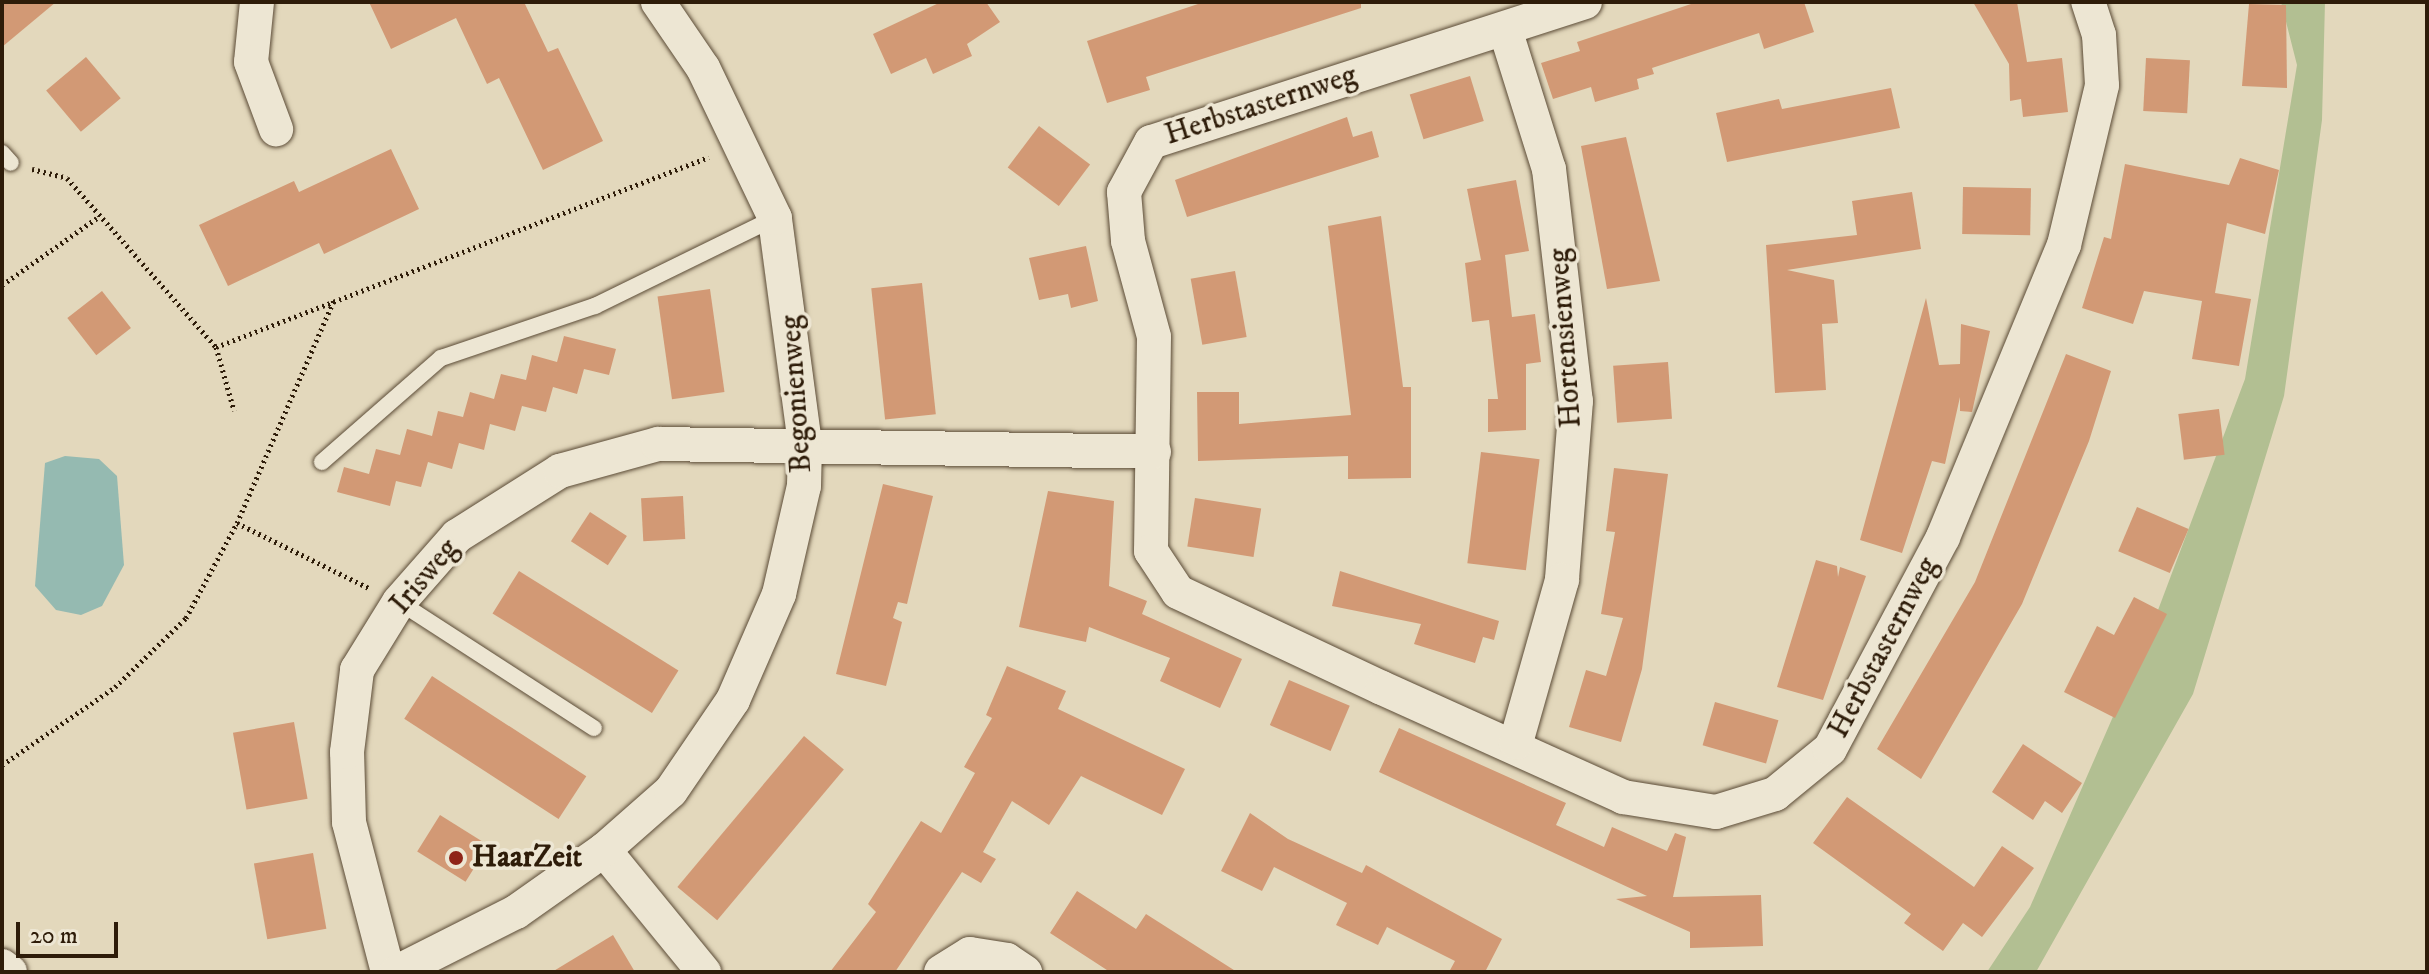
<!DOCTYPE html>
<style>
body{margin:0}
#map{position:relative;width:2429px;height:974px;overflow:hidden;background:#e3d8bc;font-family:"IM FELL DW Pica",serif}
div>[style]{position:absolute}
.green>*{inset:0;background:#b2bf92}
.water>*{inset:0;background:#95bab1}
.building>*{inset:0;background:#d29975;transform-origin:0 0}
.path>*{height:5px;margin-top:-2.5px;transform-origin:0;background:repeating-linear-gradient(90deg,#2e1c09 0 2px,transparent 0 6px)}
.roads{filter:drop-shadow(0 0 2px #5b4b36) drop-shadow(0 0 2px #5b4b36)}
.lane>*{height:16px;margin:-8px;padding:0 8px;transform-origin:8px;border-radius:8px;background:#ede6d3}
.street>*{height:34px;margin:-17px;padding:0 17px;transform-origin:17px;border-radius:17px;background:#ede6d3}
.dots>*{width:22px;height:22px;translate:-50% -50%;box-sizing:border-box;border:4px solid #ede6d3;border-radius:50%}
span{translate:-50% -50%;white-space:nowrap;text-align:center;line-height:1.15;-webkit-text-stroke:7px #ede6d3;paint-order:stroke}
.street-label{font-size:30px;color:#2e1c09}
.poi-label{font-size:30px;color:#2e1c09;font-weight:700}
.left{translate:0 -50%;text-align:left}
.frame{position:absolute;inset:0;border:4px solid #2e1c09;pointer-events:none}
.scale{position:absolute;left:16px;top:922px;width:102px;height:36px;box-sizing:border-box;border:4px solid #2e1c09;border-top:0;padding-left:10px;font-size:24px;line-height:28px;white-space:nowrap;color:#2e1c09;-webkit-text-stroke:6px #ede6d3;paint-order:stroke}
</style>
<div id="map">
<div class="green">
<div style="clip-path:polygon(2281px 2px,2325px 2px,2322px 120px,2284px 396px,2193px 694px,2036px 972px,1987px 972px,2030px 907px,2149px 634px,2245px 379px,2297px 65px)"></div>
</div>
<div class="water">
<div style="clip-path:polygon(65px 456px,99px 459px,117px 476px,124px 565px,102px 606px,81px 615px,56px 610px,35px 586px,45px 463px)"></div>
</div>
<div class="building">
<div style="clip-path:polygon(2px 2px,56px 2px,2px 47px)"></div>
<div style="clip-path:polygon(369px 2px,524px 2px,548px 52px,558px 48px,603px 141px,543px 170px,499px 78px,487px 84px,456px 18px,391px 49px)"></div>
<div style="clip-path:polygon(941px 2px,986px 2px,1000px 22px,967px 44px,972px 56px,933px 74px,926px 58px,891px 74px,873px 34px)"></div>
<div style="clip-path:polygon(1204px 2px,1361px 2px,1361px 8px,1146px 77px,1150px 90px,1107px 103px,1087px 41px)"></div>
<div style="clip-path:polygon(1697px 2px,1804px 2px,1814px 32px,1764px 49px,1759px 33px,1652px 68px,1654px 74px,1637px 79px,1639px 89px,1595px 102px,1591px 87px,1553px 99px,1541px 63px,1580px 51px,1577px 42px)"></div>
<div style="clip-path:polygon(1973px 2px,2017px 2px,2027px 62px,2062px 58px,2068px 112px,2023px 117px,2021px 99px,2010px 101px,2009px 64px)"></div>
<div style="clip-path:polygon(2249px 4px,2286px 5px,2287px 88px,2242px 86px)"></div>
<div style="left:86px;top:57px;width:54px;height:52px;rotate:50deg"></div>
<div style="left:2146px;top:58px;width:44px;height:53px;rotate:3deg"></div>
<div style="left:1470px;top:76px;width:47px;height:63px;rotate:73deg"></div>
<div style="clip-path:polygon(1891px 88px,1900px 128px,1727px 162px,1716px 113px,1779px 99px,1782px 109px)"></div>
<div style="clip-path:polygon(1347px 117px,1353px 137px,1372px 131px,1379px 157px,1187px 217px,1175px 180px)"></div>
<div style="left:1039px;top:126px;width:64px;height:52px;rotate:37deg"></div>
<div style="clip-path:polygon(1626px 137px,1660px 281px,1607px 289px,1581px 146px)"></div>
<div style="clip-path:polygon(391px 149px,419px 209px,324px 254px,319px 243px,228px 286px,199px 225px,294px 181px,299px 192px)"></div>
<div style="clip-path:polygon(2240px 158px,2279px 170px,2265px 234px,2227px 223px,2215px 293px,2251px 299px,2239px 366px,2192px 359px,2202px 301px,2144px 291px,2133px 324px,2082px 308px,2104px 237px,2111px 239px,2125px 164px,2229px 185px)"></div>
<div style="clip-path:polygon(1516px 180px,1529px 251px,1505px 255px,1512px 317px,1535px 314px,1541px 362px,1526px 364px,1526px 430px,1488px 432px,1488px 399px,1498px 399px,1489px 320px,1472px 322px,1465px 263px,1481px 260px,1467px 189px)"></div>
<div style="left:1963px;top:187px;width:68px;height:47px;rotate:1deg"></div>
<div style="clip-path:polygon(1912px 192px,1921px 249px,1787px 270px,1834px 280px,1838px 323px,1822px 324px,1826px 390px,1775px 393px,1766px 245px,1857px 235px,1852px 201px)"></div>
<div style="clip-path:polygon(1381px 216px,1403px 387px,1411px 387px,1411px 478px,1348px 479px,1348px 456px,1198px 461px,1197px 392px,1239px 392px,1239px 424px,1351px 415px,1328px 226px)"></div>
<div style="clip-path:polygon(1086px 246px,1098px 301px,1071px 308px,1068px 294px,1039px 300px,1029px 258px)"></div>
<div style="left:1235px;top:271px;width:67px;height:45px;rotate:80deg"></div>
<div style="left:922px;top:283px;width:132px;height:51px;rotate:84deg"></div>
<div style="left:710px;top:289px;width:104px;height:53px;rotate:82deg"></div>
<div style="left:102px;top:291px;width:47px;height:44px;rotate:52deg"></div>
<div style="clip-path:polygon(1926px 298px,1939px 365px,1960px 364px,1961px 324px,1990px 331px,1972px 412px,1960px 411px,1960px 397px,1945px 464px,1932px 461px,1902px 553px,1860px 540px)"></div>
<div style="clip-path:polygon(564px 336px,616px 349px,609px 375px,584px 369px,577px 394px,553px 387px,546px 412px,522px 406px,515px 431px,490px 424px,484px 450px,459px 443px,452px 469px,428px 462px,421px 487px,396px 481px,390px 506px,337px 492px,344px 467px,369px 474px,376px 449px,400px 455px,407px 429px,432px 436px,438px 411px,463px 417px,470px 392px,494px 399px,501px 374px,526px 380px,532px 355px,557px 362px)"></div>
<div style="clip-path:polygon(2066px 354px,2111px 371px,2089px 441px,2022px 604px,1921px 779px,1877px 749px,1975px 582px)"></div>
<div style="left:1668px;top:362px;width:57px;height:55px;rotate:86deg"></div>
<div style="left:2219px;top:409px;width:46px;height:41px;rotate:83deg"></div>
<div style="left:1481px;top:452px;width:59px;height:112px;rotate:7deg"></div>
<div style="clip-path:polygon(1614px 468px,1668px 474px,1642px 669px,1621px 742px,1569px 727px,1586px 670px,1606px 676px,1623px 618px,1601px 614px,1615px 532px,1606px 531px)"></div>
<div style="clip-path:polygon(883px 484px,933px 496px,907px 604px,898px 602px,893px 618px,902px 622px,886px 686px,836px 674px)"></div>
<div style="clip-path:polygon(1048px 491px,1114px 501px,1109px 586px,1147px 601px,1142px 614px,1242px 659px,1220px 708px,1160px 681px,1170px 658px,1089px 627px,1086px 642px,1019px 627px)"></div>
<div style="left:683px;top:496px;width:43px;height:42px;rotate:87deg"></div>
<div style="left:1195px;top:498px;width:67px;height:49px;rotate:9deg"></div>
<div style="left:2137px;top:507px;width:56px;height:48px;rotate:23deg"></div>
<div style="left:590px;top:512px;width:44px;height:35px;rotate:33deg"></div>
<div style="clip-path:polygon(1816px 560px,1837px 566px,1838px 577px,1840px 567px,1866px 576px,1823px 700px,1777px 687px)"></div>
<div style="left:519px;top:571px;width:188px;height:50px;rotate:32deg"></div>
<div style="clip-path:polygon(1340px 571px,1499px 621px,1494px 640px,1483px 637px,1475px 663px,1414px 644px,1421px 624px,1332px 606px)"></div>
<div style="clip-path:polygon(2134px 597px,2167px 614px,2115px 718px,2064px 692px,2097px 626px,2114px 635px)"></div>
<div style="clip-path:polygon(1007px 666px,1066px 691px,1058px 709px,1185px 769px,1162px 815px,1081px 776px,1049px 825px,1012px 801px,983px 852px,996px 859px,981px 883px,962px 872px,895px 972px,830px 972px,876px 912px,868px 904px,921px 821px,941px 833px,975px 773px,964px 767px,992px 718px,986px 715px)"></div>
<div style="left:432px;top:676px;width:184px;height:51px;rotate:33deg"></div>
<div style="left:1289px;top:680px;width:66px;height:49px;rotate:23deg"></div>
<div style="left:1715px;top:702px;width:66px;height:45px;rotate:16deg"></div>
<div style="left:294px;top:722px;width:78px;height:62px;rotate:80deg"></div>
<div style="clip-path:polygon(1399px 728px,1566px 803px,1556px 825px,1604px 847px,1612px 827px,1667px 851px,1659px 869px,1675px 833px,1686px 837px,1673px 897px,1761px 895px,1763px 946px,1690px 948px,1690px 932px,1616px 899px,1647px 896px,1379px 772px)"></div>
<div style="left:804px;top:736px;width:52px;height:197px;rotate:40deg"></div>
<div style="clip-path:polygon(2023px 744px,2082px 783px,2062px 813px,2045px 801px,2033px 820px,1992px 792px)"></div>
<div style="clip-path:polygon(1847px 797px,1974px 887px,2002px 846px,2034px 868px,1982px 937px,1963px 923px,1943px 951px,1904px 923px,1911px 914px,1813px 843px)"></div>
<div style="clip-path:polygon(1250px 813px,1288px 839px,1362px 873px,1366px 865px,1502px 939px,1485px 972px,1449px 972px,1455px 961px,1387px 927px,1378px 945px,1336px 925px,1347px 903px,1274px 867px,1262px 891px,1221px 871px)"></div>
<div style="left:440px;top:815px;width:57px;height:43px;rotate:32deg"></div>
<div style="left:313px;top:853px;width:77px;height:60px;rotate:80deg"></div>
<div style="clip-path:polygon(1077px 891px,1136px 929px,1146px 914px,1237px 972px,1110px 972px,1050px 933px)"></div>
<div style="clip-path:polygon(613px 935px,635px 972px,552px 972px)"></div>
</div>
<div class="path">
<div style="left:32px;top:169px;width:36px;rotate:14deg"></div>
<div style="left:67px;top:178px;width:225px;rotate:48.6deg"></div>
<div style="left:216px;top:347px;width:66px;rotate:74.1deg"></div>
<div style="left:2px;top:285px;width:116px;rotate:-35.2deg"></div>
<div style="left:216px;top:347px;width:528px;rotate:-21.08deg"></div>
<div style="left:237px;top:523px;width:147px;rotate:26.2deg"></div>
<div style="left:2px;top:765px;width:137px;rotate:-34.6deg"></div>
<div style="left:115px;top:687px;width:99px;rotate:-44.2deg"></div>
<div style="left:186px;top:618px;width:108px;rotate:-61.8deg"></div>
<div style="left:237px;top:523px;width:243px;rotate:-66.5deg"></div>
</div>
<div class="roads">
<div class="lane">
<div style="left:2px;top:153px;width:13px;rotate:48deg"></div>
<div style="left:322px;top:462px;width:158px;rotate:-41.2deg"></div>
<div style="left:441px;top:358px;width:163px;rotate:-18.7deg"></div>
<div style="left:595px;top:306px;width:200px;rotate:-26.1deg"></div>
<div style="left:399px;top:602px;width:232px;rotate:32.9deg"></div>
</div>
<div class="street">
<div style="left:257px;top:2px;width:60px;rotate:95.7deg"></div>
<div style="left:251px;top:62px;width:72px;rotate:69.5deg"></div>
<div style="left:1585px;top:2px;width:456px;rotate:162.1deg"></div>
<div style="left:1151px;top:142px;width:57px;rotate:118.4deg"></div>
<div style="left:1124px;top:192px;width:49px;rotate:85.3deg"></div>
<div style="left:1128px;top:241px;width:99px;rotate:74.8deg"></div>
<div style="left:1154px;top:337px;width:214px;rotate:90.8deg"></div>
<div style="left:1151px;top:551px;width:49px;rotate:56.6deg"></div>
<div style="left:1178px;top:592px;width:225px;rotate:25.2deg"></div>
<div style="left:1382px;top:688px;width:265px;rotate:24.3deg"></div>
<div style="left:1623px;top:797px;width:94px;rotate:9.2deg"></div>
<div style="left:1716px;top:812px;width:62px;rotate:-17deg"></div>
<div style="left:1775px;top:794px;width:71px;rotate:-39.3deg"></div>
<div style="left:1830px;top:749px;width:240px;rotate:-61.9deg"></div>
<div style="left:1943px;top:537px;width:316px;rotate:-67.5deg"></div>
<div style="left:2064px;top:245px;width:164px;rotate:-76.6deg"></div>
<div style="left:2102px;top:85px;width:50px;rotate:-93.4deg"></div>
<div style="left:2099px;top:35px;width:35px;rotate:-108deg"></div>
<div style="left:1505px;top:29px;width:147px;rotate:72.6deg"></div>
<div style="left:1549px;top:169px;width:234px;rotate:83.4deg"></div>
<div style="left:1576px;top:401px;width:180px;rotate:94.5deg"></div>
<div style="left:1562px;top:580px;width:169px;rotate:105.8deg"></div>
<div style="left:604px;top:850px;width:158px;rotate:50.7deg"></div>
<div style="left:2px;top:966px;width:10px;rotate:37deg"></div>
<div style="left:388px;top:972px;width:155px;rotate:-104.6deg"></div>
<div style="left:349px;top:822px;width:70px;rotate:-91.6deg"></div>
<div style="left:347px;top:752px;width:83px;rotate:-83deg"></div>
<div style="left:357px;top:670px;width:80px;rotate:-58.3deg"></div>
<div style="left:399px;top:602px;width:88px;rotate:-48.7deg"></div>
<div style="left:457px;top:536px;width:122px;rotate:-32.3deg"></div>
<div style="left:560px;top:471px;width:102px;rotate:-15.4deg"></div>
<div style="left:658px;top:444px;width:496px;rotate:0.9deg"></div>
<div style="left:397px;top:972px;width:133px;rotate:-26.8deg"></div>
<div style="left:516px;top:912px;width:108px;rotate:-35.2deg"></div>
<div style="left:604px;top:850px;width:89px;rotate:-41.4deg"></div>
<div style="left:671px;top:791px;width:110px;rotate:-55.7deg"></div>
<div style="left:733px;top:700px;width:116px;rotate:-66.5deg"></div>
<div style="left:779px;top:594px;width:111px;rotate:-77deg"></div>
<div style="left:804px;top:486px;width:42px;rotate:-88.6deg"></div>
<div style="left:805px;top:444px;width:228px;rotate:-97.6deg"></div>
<div style="left:775px;top:218px;width:166px;rotate:-115.6deg"></div>
<div style="left:703px;top:68px;width:80px;rotate:-124.3deg"></div>
<div style="left:941px;top:972px;width:34px;rotate:-32deg"></div>
<div style="left:970px;top:954px;width:37px;rotate:9deg"></div>
<div style="left:1007px;top:960px;width:22px;rotate:34deg"></div>
</div>
</div>
<div class="dots">
<div style="left:456px;top:858px;background:#8f2418"></div>
</div>
<div class="street-label">
<span style="left:1261px;top:106px;rotate:-18deg">Herbstasternweg</span>
<span style="left:1566px;top:338px;rotate:-94deg">Hortensienweg</span>
<span style="left:797px;top:394px;rotate:-94deg">Begonienweg</span>
<span style="left:425px;top:577px;rotate:-50deg">Irisweg</span>
<span style="left:1884px;top:648px;rotate:-62deg">Herbstasternweg</span>
</div>
<div class="poi-label">
<span class="left" style="left:472px;top:858px">HaarZeit</span>
</div>
<div class="frame"></div>
<div class="scale">20 m</div>
</div>
